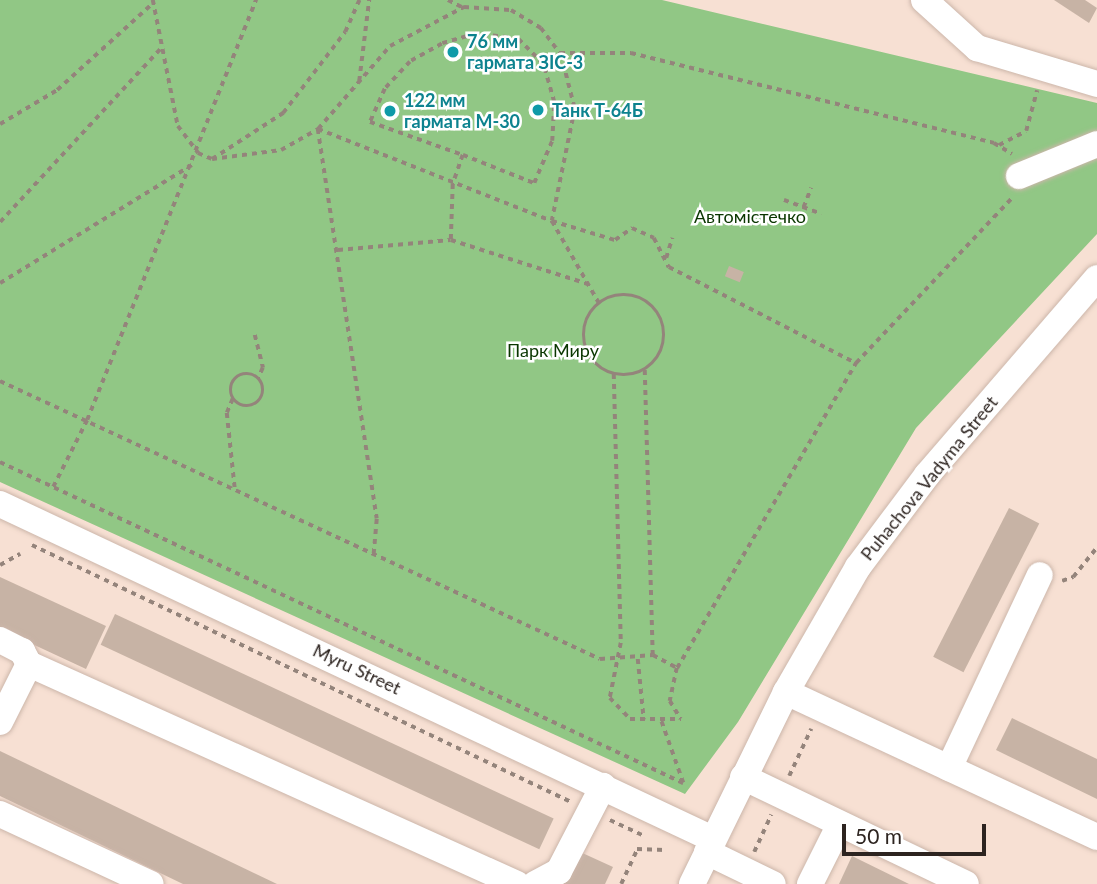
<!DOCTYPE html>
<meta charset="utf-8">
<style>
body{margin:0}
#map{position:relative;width:1097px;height:884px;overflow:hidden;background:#f7e0d3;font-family:Lato,sans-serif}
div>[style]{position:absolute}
.green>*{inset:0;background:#91c785}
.building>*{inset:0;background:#c7b3a5;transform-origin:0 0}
.path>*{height:3.5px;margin-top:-1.75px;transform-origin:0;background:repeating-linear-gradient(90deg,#94847b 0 5px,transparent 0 10px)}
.path>.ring{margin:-1.75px;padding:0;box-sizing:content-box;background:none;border:3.5px solid #94847b;border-radius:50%}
.roads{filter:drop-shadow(0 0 2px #ccb6aa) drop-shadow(0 0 2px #ccb6aa)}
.minor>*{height:26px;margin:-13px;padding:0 13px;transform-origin:13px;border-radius:13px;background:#fff}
.dots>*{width:19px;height:19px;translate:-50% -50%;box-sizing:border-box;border:4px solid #fff;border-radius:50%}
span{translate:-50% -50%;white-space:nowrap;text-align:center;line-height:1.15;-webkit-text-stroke:5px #fff;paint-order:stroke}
.culture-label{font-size:18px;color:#0d838f;font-weight:700}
.left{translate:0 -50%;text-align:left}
.park-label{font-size:18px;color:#0a3600}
.street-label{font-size:18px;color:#2d2420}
.scale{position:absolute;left:842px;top:824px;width:144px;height:32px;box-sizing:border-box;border:4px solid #2d2420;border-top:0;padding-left:9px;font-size:21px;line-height:24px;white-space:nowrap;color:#2d2420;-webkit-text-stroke:5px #fff;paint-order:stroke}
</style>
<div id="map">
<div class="green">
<div style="clip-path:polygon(0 0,662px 0,1097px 103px,1097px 234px,916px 428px,738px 722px,685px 794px,0 482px)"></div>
</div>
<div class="building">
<div style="clip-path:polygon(1054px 0,1085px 0,1097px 8px,1089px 23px)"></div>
<div style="left:729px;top:266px;width:16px;height:11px;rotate:22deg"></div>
<div style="left:1009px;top:508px;width:34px;height:167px;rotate:27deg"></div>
<div style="clip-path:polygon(0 577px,106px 626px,86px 669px,0 629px)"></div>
<div style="left:115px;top:614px;width:484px;height:34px;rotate:25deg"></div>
<div style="clip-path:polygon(1012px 718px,1097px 759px,1097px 799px,996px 750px)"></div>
<div style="clip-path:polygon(0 751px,277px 884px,183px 884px,0 796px)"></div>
<div style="clip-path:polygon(578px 851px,613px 867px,605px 884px,563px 884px)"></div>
<div style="clip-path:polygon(852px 856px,909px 884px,839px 884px)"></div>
</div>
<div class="path">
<div style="left:153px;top:0;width:128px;rotate:78.8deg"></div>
<div style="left:178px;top:126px;width:34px;rotate:53deg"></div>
<div style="left:198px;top:153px;width:15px;rotate:23deg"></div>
<div style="left:212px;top:159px;width:70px;rotate:-7.4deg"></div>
<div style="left:281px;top:150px;width:43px;rotate:-29.6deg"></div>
<div style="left:318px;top:129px;width:110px;rotate:-49.1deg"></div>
<div style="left:390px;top:46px;width:84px;rotate:-27.8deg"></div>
<div style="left:464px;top:7px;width:47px;rotate:3.7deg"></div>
<div style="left:511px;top:10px;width:35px;rotate:31deg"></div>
<div style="left:541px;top:28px;width:31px;rotate:53deg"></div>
<div style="left:560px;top:53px;width:71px"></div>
<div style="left:631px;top:53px;width:374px;rotate:13.9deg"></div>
<div style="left:994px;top:143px;width:21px;rotate:31deg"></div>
<div style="left:448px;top:0;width:16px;rotate:27deg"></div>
<div style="left:561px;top:54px;width:57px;rotate:75.7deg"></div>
<div style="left:575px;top:109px;width:114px;rotate:101.6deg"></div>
<div style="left:552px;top:221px;width:95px;rotate:60.2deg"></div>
<div style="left:359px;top:81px;width:82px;rotate:-83deg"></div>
<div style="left:0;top:124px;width:66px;rotate:-30.8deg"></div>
<div style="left:57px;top:90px;width:131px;rotate:-42.2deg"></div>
<div style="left:318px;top:129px;width:251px;rotate:21.5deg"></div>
<div style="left:552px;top:221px;width:66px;rotate:16.8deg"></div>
<div style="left:615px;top:240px;width:21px;rotate:-35deg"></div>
<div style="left:632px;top:228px;width:24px;rotate:24deg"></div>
<div style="left:654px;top:238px;width:33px;rotate:63deg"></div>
<div style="left:669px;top:267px;width:210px;rotate:27.2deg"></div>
<div style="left:318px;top:129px;width:394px;rotate:81.4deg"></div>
<div style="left:377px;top:519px;width:36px;rotate:95deg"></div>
<div style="left:999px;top:145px;width:30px;rotate:-27deg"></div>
<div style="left:1026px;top:131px;width:42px;rotate:-75deg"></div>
<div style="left:463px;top:155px;width:76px;rotate:21.5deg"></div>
<div style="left:534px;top:183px;width:46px;rotate:-66.8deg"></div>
<div style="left:552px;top:141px;width:39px;rotate:-87deg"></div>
<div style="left:554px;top:102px;width:40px;rotate:-106deg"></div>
<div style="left:543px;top:64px;width:35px;rotate:-135deg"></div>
<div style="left:518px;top:39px;width:42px;rotate:-173.2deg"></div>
<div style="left:476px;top:34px;width:35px;rotate:164deg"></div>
<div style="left:442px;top:44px;width:37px;rotate:151deg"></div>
<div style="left:410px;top:62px;width:37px;rotate:133deg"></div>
<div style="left:385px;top:89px;width:36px;rotate:114deg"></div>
<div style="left:370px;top:122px;width:99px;rotate:19.5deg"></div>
<div style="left:463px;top:155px;width:31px;rotate:109deg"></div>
<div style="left:453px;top:184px;width:56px;rotate:92deg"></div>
<div style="left:451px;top:240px;width:144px;rotate:17.8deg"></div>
<div style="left:212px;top:159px;width:85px;rotate:-32.9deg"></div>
<div style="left:283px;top:113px;width:102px;rotate:-52.6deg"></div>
<div style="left:345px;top:32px;width:35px;rotate:-66deg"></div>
<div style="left:784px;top:200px;width:40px;rotate:20.2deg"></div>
<div style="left:0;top:222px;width:240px;rotate:-47.2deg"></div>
<div style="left:796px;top:226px;width:41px;rotate:-68.5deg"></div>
<div style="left:338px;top:250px;width:113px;rotate:-5.1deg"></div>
<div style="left:666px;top:258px;width:21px;rotate:-73deg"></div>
<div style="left:0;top:283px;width:225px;rotate:-31.6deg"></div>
<div class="ring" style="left:584px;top:295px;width:76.5px;height:76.5px"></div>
<div style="left:255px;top:335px;width:34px;rotate:76deg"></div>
<div style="left:263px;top:368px;width:12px;rotate:114deg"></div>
<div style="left:645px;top:370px;width:285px;rotate:88.4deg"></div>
<div style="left:614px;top:374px;width:269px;rotate:88.5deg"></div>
<div style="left:621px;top:643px;width:56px;rotate:101.3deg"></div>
<div style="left:610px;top:698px;width:29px;rotate:46deg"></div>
<div style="left:630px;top:719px;width:51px"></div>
<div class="ring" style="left:231px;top:374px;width:28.5px;height:28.5px"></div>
<div style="left:0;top:381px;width:661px;rotate:24.86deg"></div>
<div style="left:600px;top:659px;width:53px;rotate:-4.3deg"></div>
<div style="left:653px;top:655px;width:27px;rotate:28deg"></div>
<div style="left:677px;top:668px;width:354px;rotate:-59.6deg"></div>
<div style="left:856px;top:363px;width:227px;rotate:-46.6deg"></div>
<div style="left:233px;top:399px;width:15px;rotate:113deg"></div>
<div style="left:227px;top:413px;width:76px;rotate:84deg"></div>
<div style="left:0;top:462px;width:755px;rotate:25.17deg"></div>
<div style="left:683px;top:783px;width:66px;rotate:-109.5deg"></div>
<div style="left:53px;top:487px;width:75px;rotate:-63.1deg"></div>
<div style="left:87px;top:420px;width:453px;rotate:-68.1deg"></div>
<div style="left:32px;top:545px;width:597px;rotate:25.49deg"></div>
<div style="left:0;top:565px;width:23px;rotate:-29deg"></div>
<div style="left:1062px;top:581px;width:12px;rotate:-20deg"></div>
<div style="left:1073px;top:577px;width:38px;rotate:-51deg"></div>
<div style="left:638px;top:659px;width:61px;rotate:84.4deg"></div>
<div style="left:677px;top:668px;width:34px;rotate:102deg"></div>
<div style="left:670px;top:701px;width:21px;rotate:59deg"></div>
<div style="left:789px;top:776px;width:52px;rotate:-64.9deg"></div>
<div style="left:610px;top:820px;width:38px;rotate:25deg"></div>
<div style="left:754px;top:852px;width:41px;rotate:-65.3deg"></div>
<div style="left:621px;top:884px;width:38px;rotate:-65deg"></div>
<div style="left:637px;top:849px;width:28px;rotate:2deg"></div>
</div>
<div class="roads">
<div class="minor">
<div style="left:924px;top:0;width:72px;rotate:42.2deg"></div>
<div style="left:977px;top:48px;width:125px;rotate:16.7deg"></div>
<div style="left:1019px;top:176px;width:84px;rotate:-22.3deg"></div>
<div style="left:0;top:504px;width:788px;rotate:25.17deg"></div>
<div style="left:0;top:640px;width:25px;rotate:27deg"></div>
<div style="left:22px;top:651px;width:15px;rotate:62deg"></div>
<div style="left:29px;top:664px;width:535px;rotate:24.27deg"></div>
<div style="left:786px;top:692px;width:343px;rotate:25deg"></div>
<div style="left:0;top:722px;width:65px;rotate:-63.4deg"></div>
<div style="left:949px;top:768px;width:213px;rotate:-64.8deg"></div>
<div style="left:743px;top:777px;width:247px;rotate:25.6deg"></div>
<div style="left:0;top:814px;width:166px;rotate:24.9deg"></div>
<div style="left:707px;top:852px;width:73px;rotate:25.9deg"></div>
<div style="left:535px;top:884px;width:27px;rotate:-28deg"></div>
<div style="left:559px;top:871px;width:96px;rotate:-62.6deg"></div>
<div style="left:692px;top:884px;width:214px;rotate:-63.9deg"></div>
<div style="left:786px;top:692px;width:144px;rotate:-60.1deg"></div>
<div style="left:858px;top:567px;width:115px;rotate:-53.1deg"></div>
<div style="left:927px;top:475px;width:260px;rotate:-49.2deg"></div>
<div style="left:810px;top:884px;width:67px;rotate:-63.4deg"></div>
</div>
</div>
<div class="dots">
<div style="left:453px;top:52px;background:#0f9aa8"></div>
<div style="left:538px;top:110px;background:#0f9aa8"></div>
<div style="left:390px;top:111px;background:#0f9aa8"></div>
</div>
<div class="culture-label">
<span class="left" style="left:467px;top:52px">76 мм<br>гармата ЗІС-3</span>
<span class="left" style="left:404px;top:111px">122 мм<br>гармата М-30</span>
<span class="left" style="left:552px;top:110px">Танк Т-64Б</span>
</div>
<div class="park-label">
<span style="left:750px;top:216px">Автомістечко</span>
<span style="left:553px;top:350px">Парк Миру</span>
</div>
<div class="street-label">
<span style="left:929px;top:478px;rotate:-51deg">Puhachova Vadyma Street</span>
<span style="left:357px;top:669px;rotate:25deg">Myru Street</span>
</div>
<div class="scale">50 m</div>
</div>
